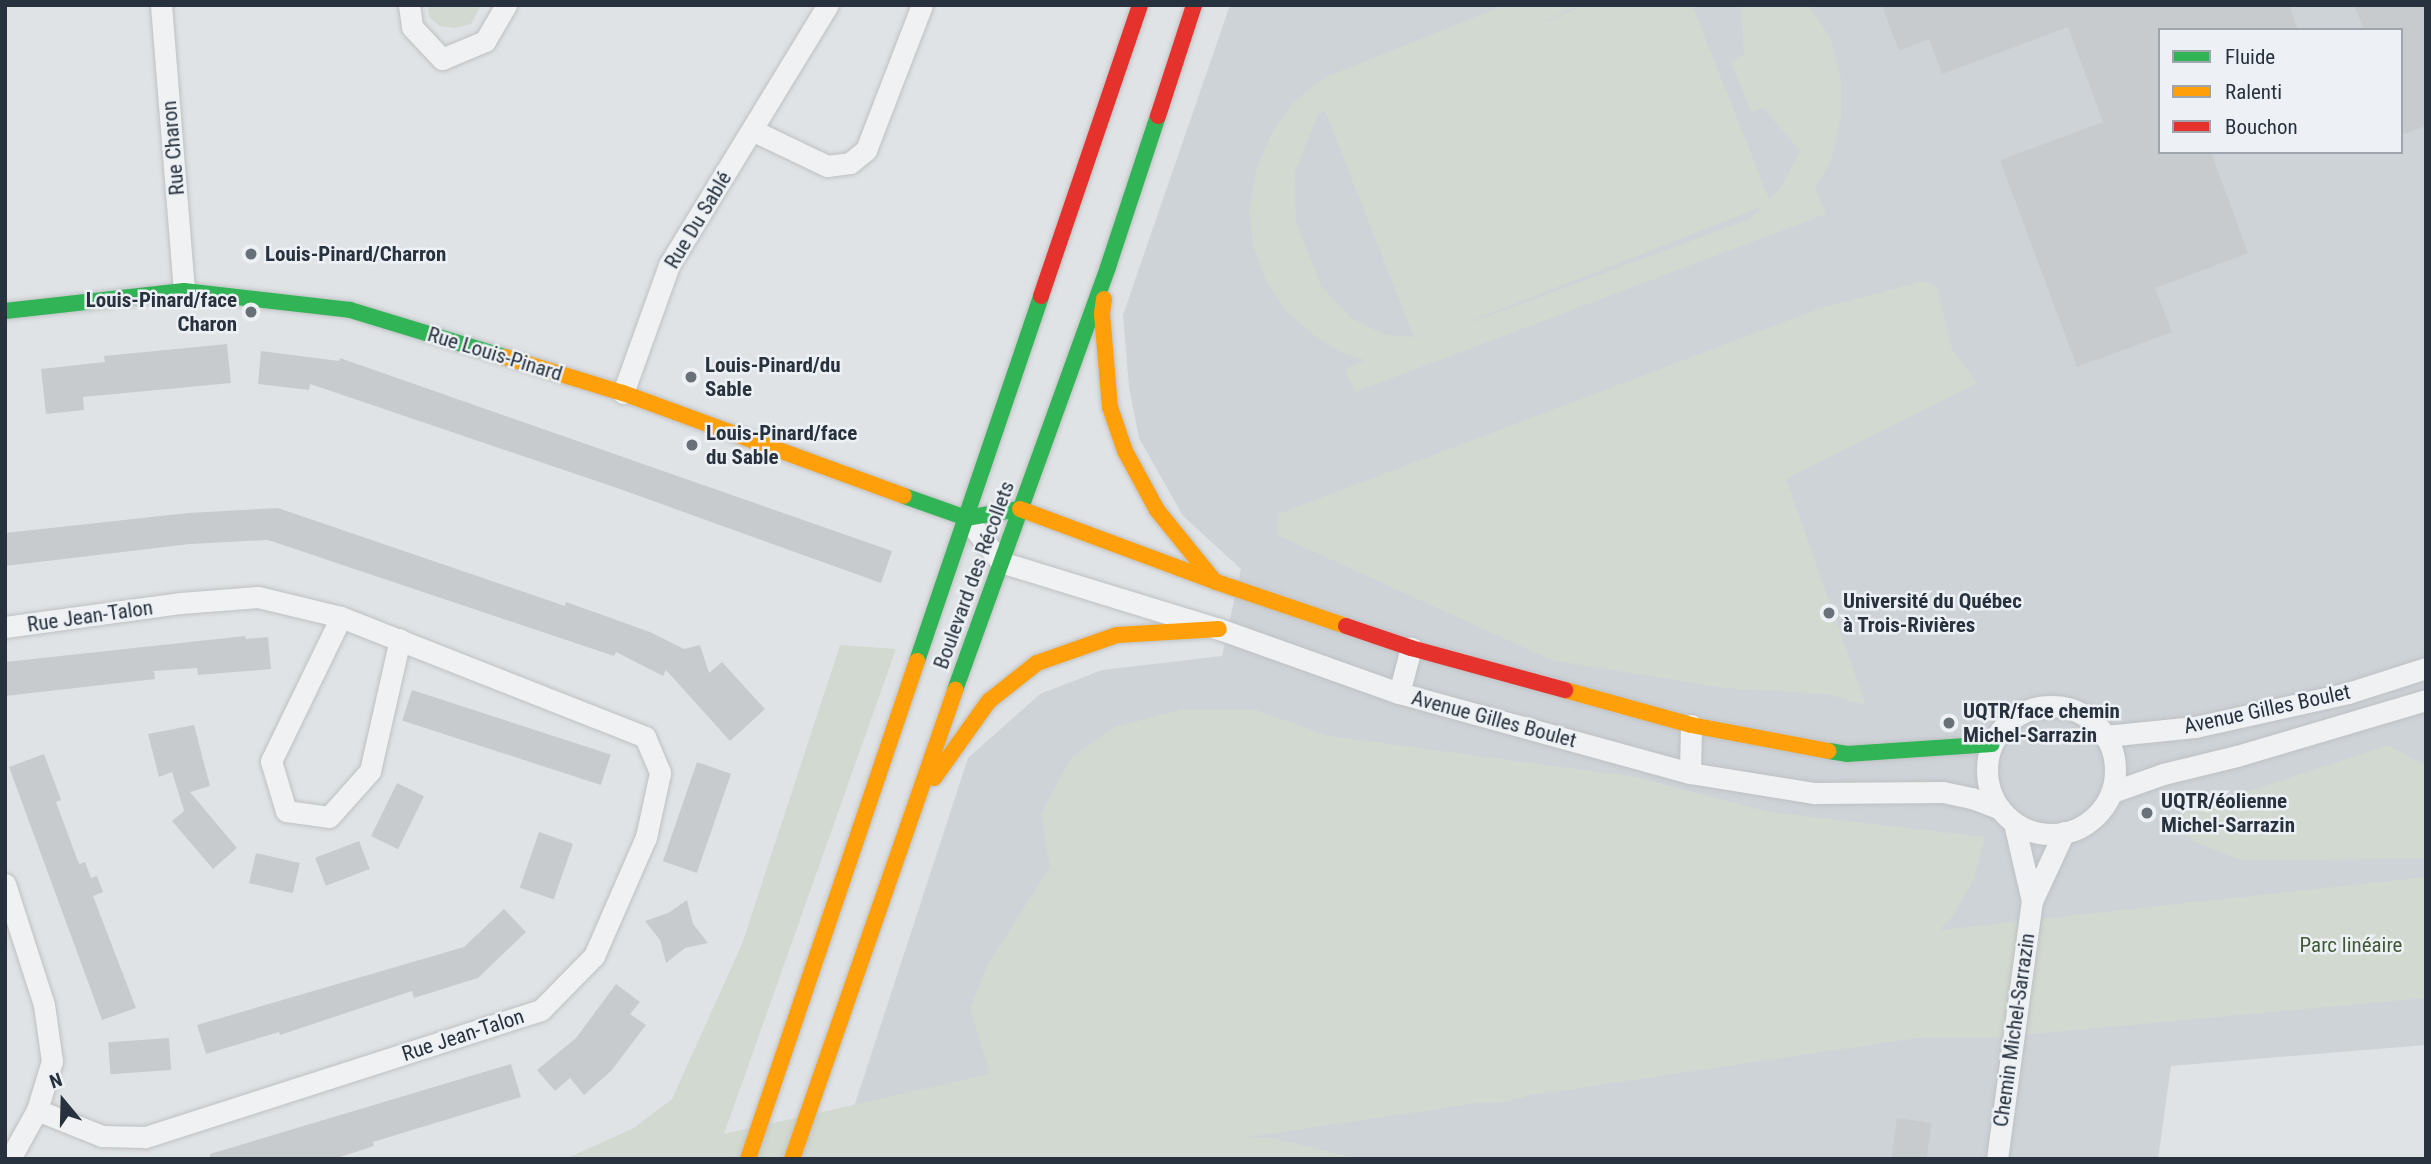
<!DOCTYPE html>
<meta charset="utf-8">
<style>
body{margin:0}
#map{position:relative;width:2431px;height:1164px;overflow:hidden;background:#e0e3e5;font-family:"Roboto Condensed",sans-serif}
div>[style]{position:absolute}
.built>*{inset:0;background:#ced3d8}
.green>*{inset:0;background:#d2d9d0}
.building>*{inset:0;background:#c8cbcd;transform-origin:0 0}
.roads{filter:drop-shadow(0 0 2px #bec1c3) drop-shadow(0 0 2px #bec1c3)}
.street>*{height:21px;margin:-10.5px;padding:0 10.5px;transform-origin:10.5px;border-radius:10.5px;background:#eff1f2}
.street>.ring{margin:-10.5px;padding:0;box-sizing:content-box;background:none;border:21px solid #eff1f2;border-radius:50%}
.fast>*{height:16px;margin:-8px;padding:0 8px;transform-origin:8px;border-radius:8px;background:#30b455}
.slow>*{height:16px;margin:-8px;padding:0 8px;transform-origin:8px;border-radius:8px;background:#ff9f0a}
.jam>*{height:16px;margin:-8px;padding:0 8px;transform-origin:8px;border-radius:8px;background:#e5322d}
.dots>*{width:19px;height:19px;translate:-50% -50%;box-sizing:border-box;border:4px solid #edf1f5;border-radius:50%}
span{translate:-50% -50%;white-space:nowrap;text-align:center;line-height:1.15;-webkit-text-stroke:5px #edf1f5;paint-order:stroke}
.street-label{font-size:21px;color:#27323e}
.poi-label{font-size:21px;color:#27323e;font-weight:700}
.left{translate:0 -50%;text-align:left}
.right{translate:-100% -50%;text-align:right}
.park-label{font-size:21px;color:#415935}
.frame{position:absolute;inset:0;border:7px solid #27323e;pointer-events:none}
.legend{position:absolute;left:2158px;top:28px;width:245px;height:126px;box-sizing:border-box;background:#edf1f5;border:2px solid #9ea5ac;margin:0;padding:9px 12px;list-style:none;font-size:21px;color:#27323e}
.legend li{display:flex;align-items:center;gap:14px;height:35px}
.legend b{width:35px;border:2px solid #9ea5ac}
.north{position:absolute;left:28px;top:1066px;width:70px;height:70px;-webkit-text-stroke:5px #edf1f5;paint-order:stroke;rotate:341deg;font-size:19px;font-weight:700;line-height:28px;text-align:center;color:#27323e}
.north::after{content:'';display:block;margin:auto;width:24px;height:32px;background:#27323e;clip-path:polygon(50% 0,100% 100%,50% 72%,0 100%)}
</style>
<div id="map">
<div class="built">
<div style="clip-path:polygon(evenodd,1230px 5px,2426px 5px,2426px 1045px,2171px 1066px,2158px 1159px,837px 1159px,968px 758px,1040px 694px,1102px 670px,1222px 656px,1241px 569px,1183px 516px,1139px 438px,1129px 387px,1123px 315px,1230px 5px,2160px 30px,2401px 30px,2401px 152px,2160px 152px,2160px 30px)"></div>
</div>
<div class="green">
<div style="clip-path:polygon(427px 5px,481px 5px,471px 24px,455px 28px,440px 26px,430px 18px)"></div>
<div style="clip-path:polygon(evenodd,1505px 5px,1580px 5px,1526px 29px,1585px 5px,1692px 5px,1769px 199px,1781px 187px,1800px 151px,1763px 108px,1751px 112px,1731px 62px,1744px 54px,1741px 5px,1808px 5px,1830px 37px,1841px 78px,1841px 118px,1830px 163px,1815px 188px,1826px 214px,1355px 392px,1345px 369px,1365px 360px,1342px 353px,1315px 336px,1288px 313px,1267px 283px,1253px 246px,1249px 208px,1257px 168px,1271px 134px,1293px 102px,1326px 77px,1505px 5px,1324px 111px,1325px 111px,1414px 337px,1385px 335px,1351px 318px,1321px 286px,1296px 221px,1295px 172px,1318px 114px,1324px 111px,1505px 5px,1761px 207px,1750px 219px,1469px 323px,1469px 322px,1761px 207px)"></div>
<div style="clip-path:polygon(1923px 281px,1937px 287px,1952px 349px,1977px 383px,1786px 479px,1866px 705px,1827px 694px,1722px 688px,1551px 660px,1277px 535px,1278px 514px,1818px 309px)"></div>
<div style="clip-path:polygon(840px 645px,896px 649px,724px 1134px,990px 1074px,970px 1008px,988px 964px,1050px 867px,1041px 814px,1070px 759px,1112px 728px,1183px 709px,1256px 710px,1329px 736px,1636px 777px,1769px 812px,1985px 837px,1974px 879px,1952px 917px,1939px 930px,2426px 877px,2426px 998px,1999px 1037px,1917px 1038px,1532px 1095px,1500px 1103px,1478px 1103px,1241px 1138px,1272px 1138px,1359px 1159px,565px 1159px,634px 1128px,672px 1099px,742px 944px)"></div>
<div style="clip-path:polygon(2388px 745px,2426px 766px,2426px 859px,2240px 860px,2195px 842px,2171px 817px)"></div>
</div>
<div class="building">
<div style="clip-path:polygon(1882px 5px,2289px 5px,2298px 30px,2160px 30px,2160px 152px,2211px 152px,2248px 253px,2155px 288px,2172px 332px,2077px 367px,2000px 160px,2103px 122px,2068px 27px,1942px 74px,1929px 39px,1899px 51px)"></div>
<div style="clip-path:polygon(2354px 5px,2426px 5px,2426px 126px,2401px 135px,2401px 30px,2364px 30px)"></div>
<div style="clip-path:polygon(227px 344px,231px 383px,83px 397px,84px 410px,46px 414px,41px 369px,105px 362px,104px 356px)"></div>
<div style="clip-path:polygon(261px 351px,339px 361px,340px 358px,892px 551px,881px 583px,617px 488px,310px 384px,309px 390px,258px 384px)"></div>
<div style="clip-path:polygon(278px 508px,565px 606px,566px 602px,650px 632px,684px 649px,700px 645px,709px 673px,722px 662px,765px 709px,730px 741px,666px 670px,663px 676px,616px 652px,614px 656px,268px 540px,190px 544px,5px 566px,5px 533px,188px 513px)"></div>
<div style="clip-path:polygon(245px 636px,246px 639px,268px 637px,271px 669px,198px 675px,197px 668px,154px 671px,155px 679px,5px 696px,5px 662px)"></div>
<div style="left:412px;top:690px;width:209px;height:32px;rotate:18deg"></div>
<div style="clip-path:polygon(194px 725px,210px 786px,190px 792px,237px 848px,213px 869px,172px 821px,184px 811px,172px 772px,159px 777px,148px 734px)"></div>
<div style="clip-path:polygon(44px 754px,61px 800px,56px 802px,79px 864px,85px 862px,91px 878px,97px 876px,103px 892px,93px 896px,136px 1008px,102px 1020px,9px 767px)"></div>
<div style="left:697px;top:762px;width:36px;height:105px;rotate:19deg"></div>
<div style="left:397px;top:783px;width:30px;height:59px;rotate:26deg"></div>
<div style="left:539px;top:832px;width:36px;height:59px;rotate:19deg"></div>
<div style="left:359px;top:841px;width:30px;height:47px;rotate:69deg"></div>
<div style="left:256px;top:853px;width:45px;height:31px;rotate:13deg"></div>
<div style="clip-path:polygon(687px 900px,693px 924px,708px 943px,685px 948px,666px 963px,660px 940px,645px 921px,668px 913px)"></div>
<div style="clip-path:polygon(504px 909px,526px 932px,478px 978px,414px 998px,412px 991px,280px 1035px,279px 1032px,206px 1054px,197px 1025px,464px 947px)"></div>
<div style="clip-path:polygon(616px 984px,640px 1002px,630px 1014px,646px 1025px,611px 1071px,584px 1095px,570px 1078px,555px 1091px,537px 1070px,576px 1038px)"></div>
<div style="left:169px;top:1038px;width:32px;height:61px;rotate:86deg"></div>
<div style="clip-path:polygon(511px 1064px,521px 1097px,373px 1142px,374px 1146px,334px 1159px,210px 1159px,210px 1154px)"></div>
<div style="left:1897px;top:1118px;width:35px;height:41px;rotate:8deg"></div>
</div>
<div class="roads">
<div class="street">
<div style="left:161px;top:5px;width:287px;rotate:85.4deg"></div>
<div style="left:409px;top:5px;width:22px;rotate:82deg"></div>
<div style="left:412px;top:27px;width:44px;rotate:46.8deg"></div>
<div style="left:442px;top:59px;width:47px;rotate:-22.7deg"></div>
<div style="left:485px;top:41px;width:42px;rotate:-59.7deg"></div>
<div style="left:754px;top:131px;width:81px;rotate:25.6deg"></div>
<div style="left:827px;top:166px;width:23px;rotate:-7deg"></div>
<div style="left:850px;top:163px;width:21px;rotate:-39deg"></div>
<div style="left:866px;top:150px;width:155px;rotate:-68.9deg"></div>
<div style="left:623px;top:393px;width:136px;rotate:-70.2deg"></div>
<div style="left:669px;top:265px;width:305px;rotate:-58.6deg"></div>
<div style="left:966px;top:518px;width:56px;rotate:51.5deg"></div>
<div style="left:1001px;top:562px;width:228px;rotate:17.1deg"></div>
<div style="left:1219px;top:629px;width:191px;rotate:19.6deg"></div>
<div style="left:1399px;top:693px;width:302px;rotate:15.4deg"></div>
<div style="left:1690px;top:773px;width:126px;rotate:9.2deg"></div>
<div style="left:1814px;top:793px;width:129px;rotate:-0.4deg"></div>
<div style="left:1943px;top:792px;width:30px;rotate:12deg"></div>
<div style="left:1972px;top:798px;width:30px;rotate:21deg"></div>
<div style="left:341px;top:617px;width:160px;rotate:115.9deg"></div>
<div style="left:271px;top:761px;width:52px;rotate:73.3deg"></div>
<div style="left:286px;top:811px;width:43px;rotate:7.9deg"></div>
<div style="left:329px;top:817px;width:62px;rotate:-48.3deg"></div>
<div style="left:370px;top:771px;width:135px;rotate:-77.2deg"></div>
<div style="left:5px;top:627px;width:178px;rotate:-7.8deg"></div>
<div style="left:181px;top:603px;width:77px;rotate:-4.5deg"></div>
<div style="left:258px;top:597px;width:85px;rotate:13.5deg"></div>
<div style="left:341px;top:617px;width:327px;rotate:21.5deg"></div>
<div style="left:645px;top:737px;width:39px;rotate:67deg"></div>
<div style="left:660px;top:773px;width:66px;rotate:102.3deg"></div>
<div style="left:646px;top:837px;width:130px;rotate:113.6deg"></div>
<div style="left:594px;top:956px;width:76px;rotate:134.5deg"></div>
<div style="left:541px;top:1010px;width:416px;rotate:162.2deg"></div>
<div style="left:145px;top:1137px;width:43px;rotate:-178.7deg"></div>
<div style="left:102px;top:1136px;width:70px;rotate:-158.2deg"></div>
<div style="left:1399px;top:693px;width:47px;rotate:-75.1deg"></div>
<div class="ring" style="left:1987px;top:706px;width:107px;height:107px"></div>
<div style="left:2106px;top:736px;width:89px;rotate:-5.8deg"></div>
<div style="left:2195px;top:727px;width:157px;rotate:-12.5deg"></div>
<div style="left:2348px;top:693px;width:82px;rotate:-17.8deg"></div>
<div style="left:1690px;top:773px;width:48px;rotate:-88.8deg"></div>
<div style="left:2112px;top:792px;width:54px;rotate:-19.4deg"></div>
<div style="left:2163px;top:774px;width:76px;rotate:-13.7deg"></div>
<div style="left:2237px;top:756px;width:197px;rotate:-16.5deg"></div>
<div style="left:2014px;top:823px;width:80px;rotate:77deg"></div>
<div style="left:2032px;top:901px;width:76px;rotate:-65.1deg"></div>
<div style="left:5px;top:884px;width:127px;rotate:72.1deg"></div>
<div style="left:44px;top:1005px;width:57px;rotate:81.9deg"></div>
<div style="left:52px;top:1061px;width:51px;rotate:107deg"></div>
<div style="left:37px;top:1110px;width:56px;rotate:118.9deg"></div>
<div style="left:1997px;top:1159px;width:260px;rotate:-82.3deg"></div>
</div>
<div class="fast">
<div style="left:5px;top:311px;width:180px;rotate:-6.4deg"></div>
<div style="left:184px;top:291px;width:167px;rotate:6.5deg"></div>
<div style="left:350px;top:310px;width:162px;rotate:16.9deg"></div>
<div style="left:904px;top:496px;width:66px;rotate:19.5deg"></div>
<div style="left:966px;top:518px;width:55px;rotate:-9.5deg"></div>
<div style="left:917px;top:661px;width:385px;rotate:-71.2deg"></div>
<div style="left:955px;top:690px;width:450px;rotate:-70.1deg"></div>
<div style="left:1108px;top:267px;width:159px;rotate:-71.7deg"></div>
<div style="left:1829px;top:751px;width:18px;rotate:9deg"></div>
<div style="left:1847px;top:754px;width:145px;rotate:-3.9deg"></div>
</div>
<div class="slow">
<div style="left:1104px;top:299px;width:15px;rotate:98deg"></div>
<div style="left:1102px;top:314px;width:93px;rotate:85.1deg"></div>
<div style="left:1110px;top:407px;width:46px;rotate:71.2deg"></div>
<div style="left:1125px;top:451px;width:67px;rotate:61.5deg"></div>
<div style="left:1157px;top:510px;width:92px;rotate:51.1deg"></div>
<div style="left:505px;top:357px;width:123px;rotate:17deg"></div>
<div style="left:623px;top:393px;width:299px;rotate:20.1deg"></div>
<div style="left:1020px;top:509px;width:209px;rotate:20.4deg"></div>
<div style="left:1216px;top:582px;width:137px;rotate:18.7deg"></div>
<div style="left:1565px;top:690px;width:131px;rotate:15.5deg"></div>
<div style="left:1691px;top:725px;width:140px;rotate:10.7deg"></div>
<div style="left:934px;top:778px;width:95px;rotate:-54.5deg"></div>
<div style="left:989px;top:701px;width:61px;rotate:-38.4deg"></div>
<div style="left:1037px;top:663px;width:85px;rotate:-19.3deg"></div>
<div style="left:1117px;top:635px;width:102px;rotate:-3.4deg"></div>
<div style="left:748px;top:1159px;width:526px;rotate:-71.25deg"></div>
<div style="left:792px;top:1159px;width:497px;rotate:-70.8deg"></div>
</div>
<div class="jam">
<div style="left:1158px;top:116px;width:117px;rotate:-72deg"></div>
<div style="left:1041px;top:296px;width:307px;rotate:-71.2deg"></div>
<div style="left:1346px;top:626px;width:69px;rotate:18.7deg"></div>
<div style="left:1411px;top:648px;width:160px;rotate:15.3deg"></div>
</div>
</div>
<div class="dots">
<div style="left:251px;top:254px;background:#687078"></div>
<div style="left:251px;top:312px;background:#687078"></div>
<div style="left:691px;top:377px;background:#687078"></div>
<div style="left:692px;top:445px;background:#687078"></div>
<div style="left:1829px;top:613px;background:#687078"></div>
<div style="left:1949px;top:723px;background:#687078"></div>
<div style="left:2147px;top:813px;background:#687078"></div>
</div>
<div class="street-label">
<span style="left:173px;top:148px;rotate:-95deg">Rue Charon</span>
<span style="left:698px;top:220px;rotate:-59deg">Rue Du Sablé</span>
<span style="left:495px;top:354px;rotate:17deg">Rue Louis-Pinard</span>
<span style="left:974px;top:575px;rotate:-70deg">Boulevard des Récollets</span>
<span style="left:90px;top:616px;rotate:-8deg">Rue Jean-Talon</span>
<span style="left:2267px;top:709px;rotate:-12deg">Avenue Gilles Boulet</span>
<span style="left:1494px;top:719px;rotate:15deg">Avenue Gilles Boulet</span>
<span style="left:2014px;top:1030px;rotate:-82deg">Chemin Michel-Sarrazin</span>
<span style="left:463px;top:1035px;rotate:-18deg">Rue Jean-Talon</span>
</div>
<div class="poi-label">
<span class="left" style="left:265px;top:254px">Louis-Pinard/Charron</span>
<span class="right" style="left:237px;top:312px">Louis-Pinard/face<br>Charon</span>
<span class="left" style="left:705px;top:377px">Louis-Pinard/du<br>Sable</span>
<span class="left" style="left:706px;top:445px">Louis-Pinard/face<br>du Sable</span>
<span class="left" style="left:1843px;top:613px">Université du Québec<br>à Trois-Rivières</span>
<span class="left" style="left:1963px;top:723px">UQTR/face chemin<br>Michel-Sarrazin</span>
<span class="left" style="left:2161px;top:813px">UQTR/éolienne<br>Michel-Sarrazin</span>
</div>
<div class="park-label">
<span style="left:2351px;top:945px">Parc linéaire</span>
</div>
<div class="frame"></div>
<ul class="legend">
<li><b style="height:9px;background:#30b455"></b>Fluide</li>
<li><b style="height:9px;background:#ff9f0a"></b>Ralenti</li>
<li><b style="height:9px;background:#e5322d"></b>Bouchon</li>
</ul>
<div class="north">N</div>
</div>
